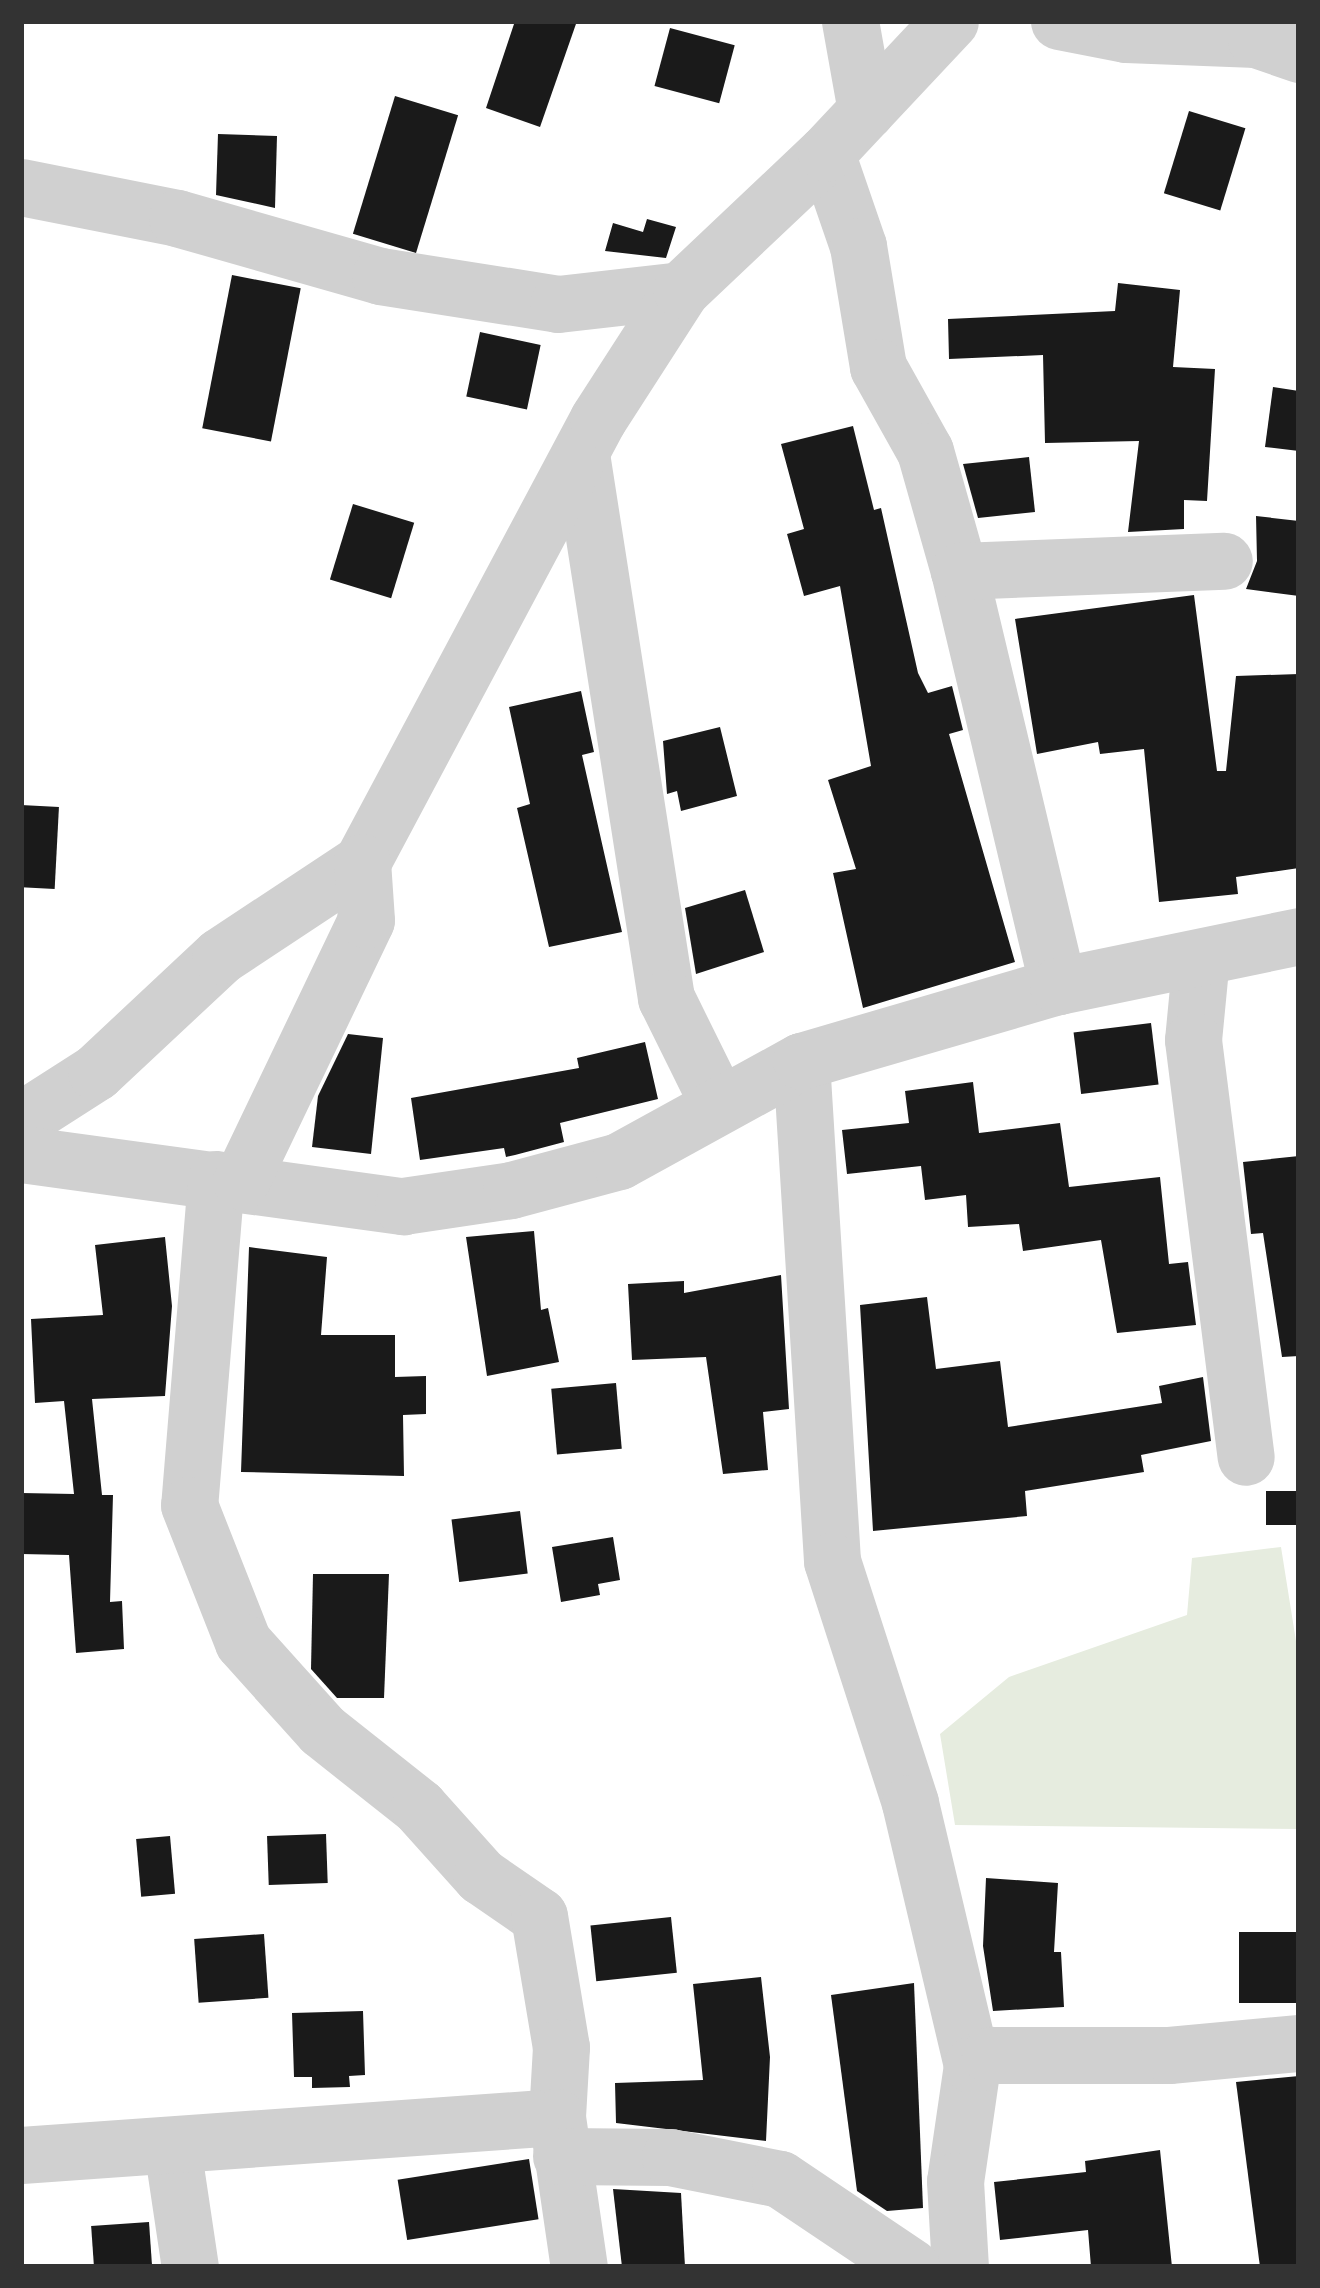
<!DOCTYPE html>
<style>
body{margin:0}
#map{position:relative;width:1320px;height:2288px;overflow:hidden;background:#fff;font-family:"Work Sans",sans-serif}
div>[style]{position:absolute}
.green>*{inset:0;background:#e6ecdf}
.building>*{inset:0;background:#1a1a1a;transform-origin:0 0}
.minor>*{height:57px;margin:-28.5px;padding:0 28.5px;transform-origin:28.5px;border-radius:28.5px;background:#d0d0d0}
span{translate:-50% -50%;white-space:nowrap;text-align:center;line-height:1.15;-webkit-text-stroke:12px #fff;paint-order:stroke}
.frame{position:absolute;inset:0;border:24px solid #333;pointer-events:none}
</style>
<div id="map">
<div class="green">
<div style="clip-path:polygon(1281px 1547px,1299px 1660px,1299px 1829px,955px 1825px,940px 1734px,1009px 1677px,1187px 1615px,1192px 1558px)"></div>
</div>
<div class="building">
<div style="clip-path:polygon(515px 21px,577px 21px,540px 127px,486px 108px)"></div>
<div style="left:670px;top:28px;width:67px;height:60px;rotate:15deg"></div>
<div style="left:395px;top:96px;width:66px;height:144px;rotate:17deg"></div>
<div style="left:1189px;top:111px;width:59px;height:86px;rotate:17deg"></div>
<div style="clip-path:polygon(218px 134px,277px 136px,275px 208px,216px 195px)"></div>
<div style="clip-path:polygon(647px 219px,676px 227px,666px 258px,605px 251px,613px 223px,643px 232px)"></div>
<div style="left:232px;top:275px;width:70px;height:156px;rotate:11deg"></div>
<div style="clip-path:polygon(1118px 283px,1180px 290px,1173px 367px,1215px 369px,1207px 501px,1184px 500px,1184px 529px,1128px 532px,1139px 441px,1045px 443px,1043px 355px,949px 359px,948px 319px,1115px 311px)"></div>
<div style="left:480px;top:332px;width:62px;height:66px;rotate:12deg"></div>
<div style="clip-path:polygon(1273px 387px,1299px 391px,1299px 451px,1265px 447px)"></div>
<div style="clip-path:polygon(853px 426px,874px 510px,881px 508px,918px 673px,928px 693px,952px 686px,963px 730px,949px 734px,1015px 962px,863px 1008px,833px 873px,856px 869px,828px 780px,871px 766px,840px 586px,804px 596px,787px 534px,804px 529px,781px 444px)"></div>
<div style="clip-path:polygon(1029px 457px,1035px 512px,978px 518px,963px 464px)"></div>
<div style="left:353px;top:504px;width:64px;height:79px;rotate:17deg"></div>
<div style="clip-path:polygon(1256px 516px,1299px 521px,1299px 596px,1246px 589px,1257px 561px)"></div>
<div style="clip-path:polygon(1194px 595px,1217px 771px,1226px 771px,1236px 676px,1299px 674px,1299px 868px,1236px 877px,1238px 894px,1159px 902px,1144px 749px,1100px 754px,1098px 742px,1037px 754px,1015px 619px)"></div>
<div style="clip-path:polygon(581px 691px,594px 752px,582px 755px,622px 932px,549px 947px,517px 808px,530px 804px,509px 707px)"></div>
<div style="clip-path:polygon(720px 727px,737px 796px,681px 811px,677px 791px,667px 794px,663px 741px)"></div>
<div style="left:21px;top:805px;width:38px;height:82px;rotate:3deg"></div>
<div style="clip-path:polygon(745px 890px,764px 952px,696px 974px,685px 908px)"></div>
<div style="left:1151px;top:1023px;width:62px;height:78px;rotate:83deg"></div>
<div style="clip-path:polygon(348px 1034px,383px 1038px,371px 1154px,312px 1147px,318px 1096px)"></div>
<div style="clip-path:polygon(645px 1042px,658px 1099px,560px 1123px,564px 1142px,515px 1155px,506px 1157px,504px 1148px,420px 1160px,411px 1098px,579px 1068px,577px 1058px)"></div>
<div style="clip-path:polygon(973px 1082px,979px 1133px,1060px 1123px,1069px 1187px,1160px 1177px,1169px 1264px,1188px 1262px,1196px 1325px,1117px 1333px,1101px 1240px,1023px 1251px,1019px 1224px,968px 1227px,966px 1195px,925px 1200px,921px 1166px,847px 1174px,842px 1130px,909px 1123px,905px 1091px)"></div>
<div style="clip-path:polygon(1299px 1156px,1299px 1356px,1282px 1357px,1263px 1233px,1251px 1234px,1243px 1162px)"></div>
<div style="clip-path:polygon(534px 1231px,541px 1310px,548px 1308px,559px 1362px,487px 1376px,466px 1237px)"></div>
<div style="clip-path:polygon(165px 1237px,172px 1306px,165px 1396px,92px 1399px,102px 1495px,113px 1495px,110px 1602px,122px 1601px,124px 1649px,76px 1653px,69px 1555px,21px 1554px,21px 1493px,74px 1494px,64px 1401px,35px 1403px,31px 1319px,103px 1315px,95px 1245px)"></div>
<div style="clip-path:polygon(249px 1247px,327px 1257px,321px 1335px,395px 1335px,395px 1377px,426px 1376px,426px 1414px,403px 1415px,404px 1476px,241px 1472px)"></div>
<div style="clip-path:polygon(781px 1275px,789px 1409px,763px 1412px,768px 1470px,723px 1474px,706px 1357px,632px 1360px,628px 1284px,684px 1281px,684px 1293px)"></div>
<div style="clip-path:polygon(927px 1297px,936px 1369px,1000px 1361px,1008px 1427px,1162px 1403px,1159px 1386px,1203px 1377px,1211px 1441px,1141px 1455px,1144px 1472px,1025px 1491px,1027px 1516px,873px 1531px,860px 1305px)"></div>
<div style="left:616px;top:1383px;width:66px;height:65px;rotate:85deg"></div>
<div style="left:1299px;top:1491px;width:34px;height:33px;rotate:90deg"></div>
<div style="left:520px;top:1511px;width:63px;height:69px;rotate:83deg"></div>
<div style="clip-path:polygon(613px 1537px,620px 1580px,598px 1584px,600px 1595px,561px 1602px,552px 1547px)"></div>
<div style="clip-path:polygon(313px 1574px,389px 1574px,384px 1698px,337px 1698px,311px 1669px)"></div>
<div style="left:326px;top:1834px;width:49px;height:59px;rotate:88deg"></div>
<div style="left:170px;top:1836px;width:58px;height:34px;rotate:85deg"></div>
<div style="clip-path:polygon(986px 1878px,1058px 1883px,1054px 1952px,1061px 1952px,1064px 2007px,993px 2011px,983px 1946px)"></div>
<div style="left:671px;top:1917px;width:56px;height:81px;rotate:84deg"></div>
<div style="left:1299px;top:1932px;width:71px;height:60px;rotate:90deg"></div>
<div style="left:264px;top:1934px;width:64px;height:70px;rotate:86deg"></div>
<div style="clip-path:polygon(761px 1977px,770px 2057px,766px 2141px,616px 2123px,615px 2083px,703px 2080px,693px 1984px)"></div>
<div style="clip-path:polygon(914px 1983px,923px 2208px,887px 2211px,857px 2191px,831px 1995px)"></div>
<div style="clip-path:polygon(363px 2011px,365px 2075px,349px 2076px,350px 2087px,312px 2088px,312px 2077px,294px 2077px,292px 2013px)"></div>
<div style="clip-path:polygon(1299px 2076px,1299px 2267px,1260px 2267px,1236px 2082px)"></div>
<div style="clip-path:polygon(1160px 2150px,1172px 2267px,1091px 2267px,1088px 2230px,1000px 2240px,994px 2182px,1086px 2172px,1085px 2161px)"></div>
<div style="left:529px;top:2159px;width:61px;height:133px;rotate:81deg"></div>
<div style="clip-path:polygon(613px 2189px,681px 2193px,685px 2267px,622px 2267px)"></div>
<div style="left:149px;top:2222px;width:45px;height:58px;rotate:86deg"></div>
</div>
<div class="minor">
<div style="left:850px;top:21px;width:91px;rotate:79.9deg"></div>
<div style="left:1059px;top:21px;width:68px;rotate:11deg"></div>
<div style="left:1126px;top:34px;width:130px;rotate:2.2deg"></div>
<div style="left:1256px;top:39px;width:46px;rotate:19.2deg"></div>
<div style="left:826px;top:153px;width:98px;rotate:71deg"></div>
<div style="left:858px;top:246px;width:123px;rotate:80.6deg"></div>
<div style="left:878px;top:367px;width:96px;rotate:60.8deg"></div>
<div style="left:925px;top:451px;width:125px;rotate:74.2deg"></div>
<div style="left:959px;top:571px;width:427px;rotate:76.6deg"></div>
<div style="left:21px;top:187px;width:159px;rotate:11.2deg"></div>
<div style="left:177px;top:218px;width:211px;rotate:15.9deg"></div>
<div style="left:380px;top:276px;width:180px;rotate:8.9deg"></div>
<div style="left:558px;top:304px;width:124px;rotate:-6.5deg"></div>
<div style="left:581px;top:454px;width:551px;rotate:81.12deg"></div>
<div style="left:666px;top:998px;width:115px;rotate:63.7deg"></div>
<div style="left:959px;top:571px;width:265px;rotate:-2.2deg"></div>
<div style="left:1201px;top:957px;width:83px;rotate:95.5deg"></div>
<div style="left:1193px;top:1040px;width:420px;rotate:82.8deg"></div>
<div style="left:801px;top:1061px;width:501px;rotate:86.45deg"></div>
<div style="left:832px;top:1561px;width:254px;rotate:72.1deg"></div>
<div style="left:910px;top:1803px;width:269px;rotate:76.7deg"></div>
<div style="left:972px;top:2065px;width:117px;rotate:98.3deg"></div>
<div style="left:955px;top:2181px;width:86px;rotate:86.7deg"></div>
<div style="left:21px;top:1120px;width:89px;rotate:-32.6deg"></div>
<div style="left:96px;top:1072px;width:170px;rotate:-43.1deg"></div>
<div style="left:220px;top:956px;width:170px;rotate:-33.5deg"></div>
<div style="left:362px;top:862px;width:502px;rotate:-61.95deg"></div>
<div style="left:598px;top:419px;width:153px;rotate:-57.2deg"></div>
<div style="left:681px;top:290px;width:199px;rotate:-43.4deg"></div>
<div style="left:826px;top:153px;width:181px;rotate:-46.8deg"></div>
<div style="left:21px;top:1154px;width:386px;rotate:7.8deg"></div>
<div style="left:403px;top:1206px;width:109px;rotate:-8.4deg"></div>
<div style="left:511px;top:1190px;width:112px;rotate:-15deg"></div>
<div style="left:619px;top:1161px;width:208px;rotate:-28.8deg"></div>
<div style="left:801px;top:1061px;width:268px;rotate:-16.3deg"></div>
<div style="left:1058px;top:986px;width:246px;rotate:-11.7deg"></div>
<div style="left:216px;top:1179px;width:327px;rotate:94.7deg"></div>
<div style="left:189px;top:1505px;width:147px;rotate:68.5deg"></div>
<div style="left:243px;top:1642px;width:118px;rotate:48.1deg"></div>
<div style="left:322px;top:1730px;width:124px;rotate:38.4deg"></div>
<div style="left:419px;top:1807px;width:93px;rotate:48.1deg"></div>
<div style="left:481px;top:1876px;width:70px;rotate:34.6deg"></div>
<div style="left:539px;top:1916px;width:133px;rotate:80.5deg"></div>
<div style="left:561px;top:2047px;width:70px;rotate:93.3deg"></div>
<div style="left:241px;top:1181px;width:289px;rotate:-64.4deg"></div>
<div style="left:366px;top:920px;width:58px;rotate:-93.9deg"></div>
<div style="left:972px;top:2065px;width:21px;rotate:-29deg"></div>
<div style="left:990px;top:2055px;width:179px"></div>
<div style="left:1169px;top:2055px;width:131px;rotate:-5.3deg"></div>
<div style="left:172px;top:2147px;width:121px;rotate:81.5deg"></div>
<div style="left:21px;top:2155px;width:537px;rotate:-4.06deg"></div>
<div style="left:557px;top:2117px;width:152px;rotate:81.7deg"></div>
<div style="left:561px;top:2156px;width:109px;rotate:0.5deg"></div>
<div style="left:670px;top:2157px;width:112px;rotate:11.3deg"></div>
<div style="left:780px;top:2179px;width:158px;rotate:33.9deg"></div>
</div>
<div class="frame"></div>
</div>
